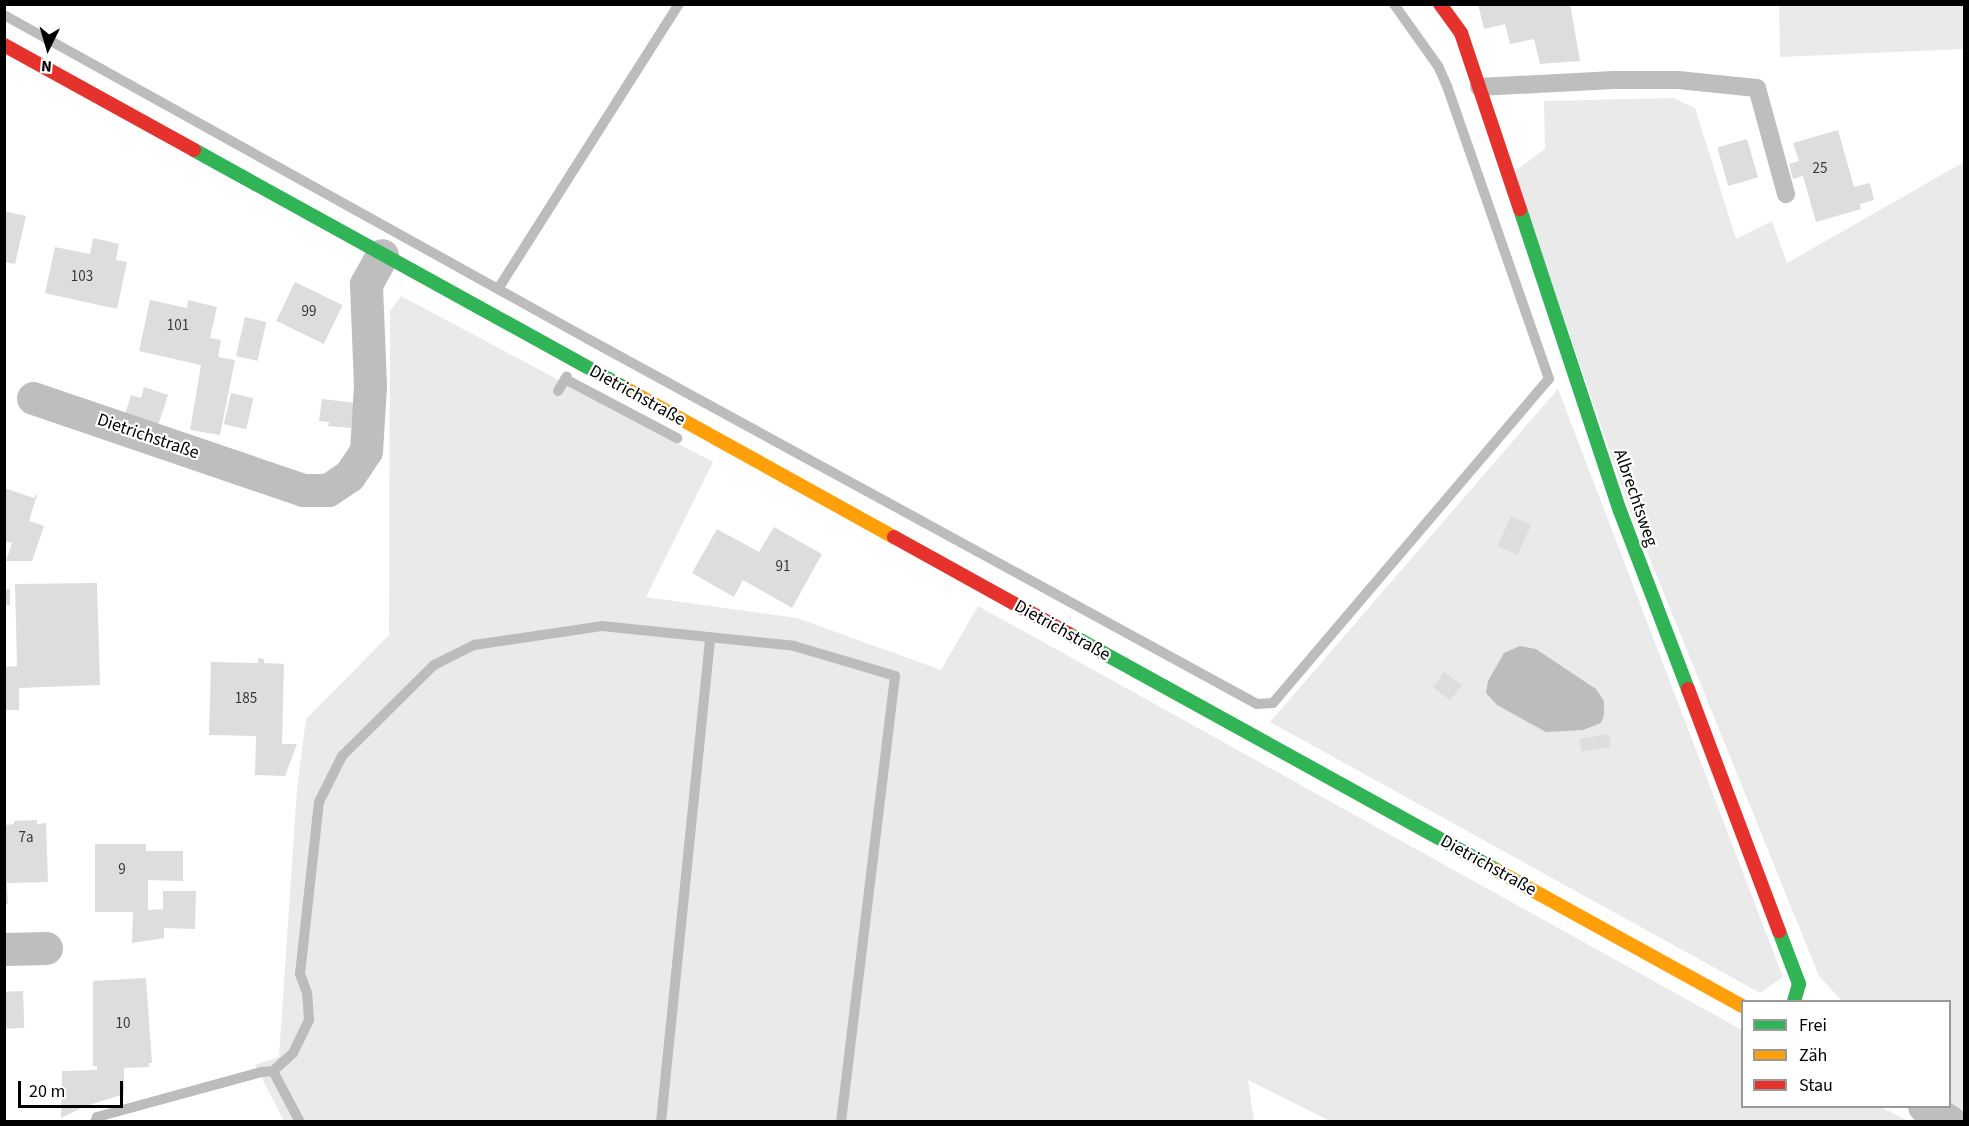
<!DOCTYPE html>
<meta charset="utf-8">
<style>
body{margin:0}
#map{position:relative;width:1969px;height:1126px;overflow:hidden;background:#fff;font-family:"Source Sans 3",sans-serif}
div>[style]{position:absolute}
.green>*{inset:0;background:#eaeaea}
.water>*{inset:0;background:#bcbcbc}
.stream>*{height:10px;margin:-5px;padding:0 5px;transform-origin:5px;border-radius:5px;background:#bcbcbc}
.building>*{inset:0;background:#ddd;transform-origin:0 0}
.lane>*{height:18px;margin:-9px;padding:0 9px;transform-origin:9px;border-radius:9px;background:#bebebe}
.street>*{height:33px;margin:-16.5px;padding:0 16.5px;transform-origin:16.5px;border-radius:16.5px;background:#bebebe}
.fast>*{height:14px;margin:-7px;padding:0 7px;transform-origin:7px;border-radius:7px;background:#30b455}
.slow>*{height:14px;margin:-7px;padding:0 7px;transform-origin:7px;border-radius:7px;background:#ff9f0a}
.jam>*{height:14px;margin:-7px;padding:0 7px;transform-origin:7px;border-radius:7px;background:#e5322d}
span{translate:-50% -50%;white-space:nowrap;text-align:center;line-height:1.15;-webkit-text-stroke:4.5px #fff;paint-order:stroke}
.number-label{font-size:15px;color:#373737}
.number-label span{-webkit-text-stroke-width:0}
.street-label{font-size:18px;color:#000}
.frame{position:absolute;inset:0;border:6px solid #000;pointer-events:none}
.legend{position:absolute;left:1741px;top:1000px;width:210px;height:108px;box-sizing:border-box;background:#fff;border:2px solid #999;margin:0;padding:8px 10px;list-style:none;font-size:18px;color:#000}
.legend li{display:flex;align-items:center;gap:12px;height:30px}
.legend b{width:30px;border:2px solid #999}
.north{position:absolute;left:18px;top:18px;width:60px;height:60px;-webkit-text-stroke:4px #fff;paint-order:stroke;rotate:185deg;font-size:16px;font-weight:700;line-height:24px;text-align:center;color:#000}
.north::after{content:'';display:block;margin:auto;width:21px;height:27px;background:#000;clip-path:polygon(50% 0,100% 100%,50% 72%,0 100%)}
.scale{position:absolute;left:18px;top:1081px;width:105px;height:27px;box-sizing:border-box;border:3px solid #000;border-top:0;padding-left:8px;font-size:18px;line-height:21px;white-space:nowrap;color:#000;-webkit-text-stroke:4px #fff;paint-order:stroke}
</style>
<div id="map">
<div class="green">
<div style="clip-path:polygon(1779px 5px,1964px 5px,1964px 49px,1780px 57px)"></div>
<div style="clip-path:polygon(1673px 98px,1695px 108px,1736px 239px,1772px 221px,1787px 263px,1964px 162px,1964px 1110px,1950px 1103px,1950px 1002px,1842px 1001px,1819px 976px,1630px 510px,1514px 172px,1545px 149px,1544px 101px)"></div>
<div style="clip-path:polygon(401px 296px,713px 462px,646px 597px,797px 618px,941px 670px,978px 606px,1742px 1030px,1742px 1106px,1881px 1107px,1908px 1121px,1330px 1121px,1248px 1080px,1254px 1121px,284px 1121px,255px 1065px,279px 1057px,297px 789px,306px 719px,389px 635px,390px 311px)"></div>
<div style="clip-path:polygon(1558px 389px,1783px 977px,1760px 993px,1270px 722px)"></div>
</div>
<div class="water">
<div style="clip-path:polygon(1520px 646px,1536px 649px,1596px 689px,1604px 701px,1604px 715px,1601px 723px,1583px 730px,1546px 732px,1497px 705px,1486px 693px,1488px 681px,1504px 653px)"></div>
</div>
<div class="stream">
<div style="left:4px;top:15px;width:668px;rotate:29.02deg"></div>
<div style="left:588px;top:339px;width:762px;rotate:28.62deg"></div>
<div style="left:1257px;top:704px;width:16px;rotate:-4deg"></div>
<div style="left:1273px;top:703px;width:426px;rotate:-49.6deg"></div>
<div style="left:1549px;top:379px;width:310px;rotate:-109.2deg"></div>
<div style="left:1447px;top:86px;width:22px;rotate:-114deg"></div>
<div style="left:1438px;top:66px;width:76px;rotate:-125.4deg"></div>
<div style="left:498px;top:289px;width:338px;rotate:-57.6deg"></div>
<div style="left:565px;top:379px;width:127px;rotate:27.8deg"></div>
<div style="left:558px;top:391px;width:17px;rotate:-59deg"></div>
<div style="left:273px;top:1071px;width:58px;rotate:62.1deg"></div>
<div style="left:95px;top:1122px;width:5px;rotate:-68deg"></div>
<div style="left:97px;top:1117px;width:170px;rotate:-15.3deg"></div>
<div style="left:261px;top:1072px;width:12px;rotate:-5deg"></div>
<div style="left:273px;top:1071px;width:27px;rotate:-42deg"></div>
<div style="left:293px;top:1053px;width:37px;rotate:-64deg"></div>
<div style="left:309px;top:1020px;width:27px;rotate:-94deg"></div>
<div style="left:307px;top:993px;width:20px;rotate:-110deg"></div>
<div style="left:300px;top:974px;width:173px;rotate:-83.7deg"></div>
<div style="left:319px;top:802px;width:51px;rotate:-63.4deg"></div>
<div style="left:342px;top:756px;width:129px;rotate:-44.7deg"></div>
<div style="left:434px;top:665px;width:45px;rotate:-26.6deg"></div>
<div style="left:474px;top:645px;width:129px;rotate:-8.4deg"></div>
<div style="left:602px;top:626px;width:193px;rotate:5.9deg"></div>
<div style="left:794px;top:646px;width:105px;rotate:16.5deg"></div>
<div style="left:895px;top:676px;width:449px;rotate:96.9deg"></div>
<div style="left:661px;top:1122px;width:486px;rotate:-84.2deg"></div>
</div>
<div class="building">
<div style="clip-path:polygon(1478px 4px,1570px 4px,1580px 61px,1540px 64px,1534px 39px,1510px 44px,1505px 24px,1484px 29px)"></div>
<div style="clip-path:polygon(1838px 130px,1854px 187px,1870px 183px,1874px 200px,1860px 204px,1861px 209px,1816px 222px,1803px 176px,1793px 179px,1789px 164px,1799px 161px,1793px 143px)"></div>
<div style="left:1747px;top:139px;width:40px;height:31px;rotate:74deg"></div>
<div style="clip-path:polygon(4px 211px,26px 216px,15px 264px,4px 262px)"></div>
<div style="clip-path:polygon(93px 238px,119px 244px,116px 260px,127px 262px,117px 309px,45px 293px,55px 247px,90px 254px)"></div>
<div style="left:295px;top:282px;width:53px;height:43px;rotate:26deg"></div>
<div style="clip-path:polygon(150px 300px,187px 308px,188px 300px,217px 307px,210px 338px,221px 340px,218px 357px,235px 360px,220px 435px,190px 430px,201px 365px,139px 351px)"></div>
<div style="left:245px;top:317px;width:22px;height:40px;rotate:13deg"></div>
<div style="clip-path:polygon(144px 387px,168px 395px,158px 426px,125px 415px,131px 395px,141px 398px)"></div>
<div style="left:231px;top:393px;width:23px;height:32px;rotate:13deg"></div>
<div style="clip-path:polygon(322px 399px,357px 403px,351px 428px,328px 426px,329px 422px,319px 421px)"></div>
<div style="clip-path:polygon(4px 488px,34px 498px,38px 492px,29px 521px,44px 526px,32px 561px,6px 561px,12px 543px,4px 541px)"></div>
<div style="left:1511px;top:516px;width:22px;height:33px;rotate:24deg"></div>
<div style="clip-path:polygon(774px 527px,822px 554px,792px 608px,743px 580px,734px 597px,692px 573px,717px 529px,759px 552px)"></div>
<div style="clip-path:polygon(97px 583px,100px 685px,19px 688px,19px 710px,4px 710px,4px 667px,17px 666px,15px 584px)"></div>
<div style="left:4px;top:589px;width:6px;height:16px"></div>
<div style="clip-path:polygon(258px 658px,264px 659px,264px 663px,284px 664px,282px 744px,297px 744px,285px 776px,255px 775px,256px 736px,209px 735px,211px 662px,258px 663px)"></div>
<div style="left:1444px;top:672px;width:22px;height:19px;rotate:36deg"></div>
<div style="left:1609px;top:734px;width:13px;height:30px;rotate:81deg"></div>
<div style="clip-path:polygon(37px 820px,37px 824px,46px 823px,48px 882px,7px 883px,8px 904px,4px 904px,5px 825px,14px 824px,14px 821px)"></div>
<div style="clip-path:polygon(95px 844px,146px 844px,146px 851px,183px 851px,183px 881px,148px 880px,148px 910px,163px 909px,163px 891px,196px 891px,195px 929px,164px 928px,164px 938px,132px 943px,133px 912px,95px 912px)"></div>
<div style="clip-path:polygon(146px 978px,152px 1063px,149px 1063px,149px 1067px,124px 1068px,124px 1094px,86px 1106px,61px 1118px,62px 1071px,97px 1070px,97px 1066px,93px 1066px,93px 981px)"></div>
<div style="left:23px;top:991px;width:37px;height:19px;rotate:88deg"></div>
</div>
<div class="lane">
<div style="left:1479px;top:87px;width:135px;rotate:-3deg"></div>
<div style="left:1614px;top:80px;width:64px"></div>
<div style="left:1678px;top:80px;width:79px;rotate:5.8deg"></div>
<div style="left:1757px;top:88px;width:110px;rotate:74.7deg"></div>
</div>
<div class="street">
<div style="left:33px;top:398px;width:285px;rotate:18.8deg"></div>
<div style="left:303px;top:490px;width:25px"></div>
<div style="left:328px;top:490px;width:25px;rotate:-34deg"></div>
<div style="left:349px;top:476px;width:30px;rotate:-56deg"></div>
<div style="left:366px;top:451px;width:66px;rotate:-86.5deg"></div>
<div style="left:370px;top:385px;width:101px;rotate:-92.3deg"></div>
<div style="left:366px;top:284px;width:33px;rotate:-61deg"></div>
<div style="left:4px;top:949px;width:42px;rotate:-1.4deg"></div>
<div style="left:1924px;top:1106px;width:31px;rotate:31deg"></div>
</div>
<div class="fast">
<div style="left:194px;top:150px;width:492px;rotate:28.9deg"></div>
<div style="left:1520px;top:209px;width:318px;rotate:71.7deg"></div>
<div style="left:1620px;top:511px;width:191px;rotate:69.1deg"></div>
<div style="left:1069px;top:634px;width:488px;rotate:28.9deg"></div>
<div style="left:1779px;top:931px;width:57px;rotate:69.3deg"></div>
<div style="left:1799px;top:984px;width:19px;rotate:106deg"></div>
</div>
<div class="slow">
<div style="left:625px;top:388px;width:308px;rotate:29deg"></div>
<div style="left:1496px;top:870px;width:281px;rotate:28.9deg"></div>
</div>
<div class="jam">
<div style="left:1440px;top:4px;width:36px;rotate:54deg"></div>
<div style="left:1461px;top:33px;width:186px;rotate:71.5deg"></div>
<div style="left:4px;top:45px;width:217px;rotate:28.9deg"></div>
<div style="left:894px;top:537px;width:200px;rotate:29deg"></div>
<div style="left:1688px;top:689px;width:259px;rotate:69.4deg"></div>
</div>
<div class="number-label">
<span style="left:1820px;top:169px">25</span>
<span style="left:82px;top:277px">103</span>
<span style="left:309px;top:312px">99</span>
<span style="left:178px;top:326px">101</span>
<span style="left:783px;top:567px">91</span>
<span style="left:246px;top:699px">185</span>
<span style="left:26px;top:838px">7a</span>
<span style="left:122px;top:870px">9</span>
<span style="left:123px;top:1024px">10</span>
</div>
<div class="street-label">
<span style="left:637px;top:396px;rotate:29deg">Dietrichstraße</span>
<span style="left:148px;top:437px;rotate:19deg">Dietrichstraße</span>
<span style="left:1635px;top:498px;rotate:71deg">Albrechtsweg</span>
<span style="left:1062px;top:631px;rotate:29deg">Dietrichstraße</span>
<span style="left:1488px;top:866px;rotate:29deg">Dietrichstraße</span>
</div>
<div class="frame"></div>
<ul class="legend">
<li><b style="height:8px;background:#30b455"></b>Frei</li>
<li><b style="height:8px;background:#ff9f0a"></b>Zäh</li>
<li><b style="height:8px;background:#e5322d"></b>Stau</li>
</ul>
<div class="north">N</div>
<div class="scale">20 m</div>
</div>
